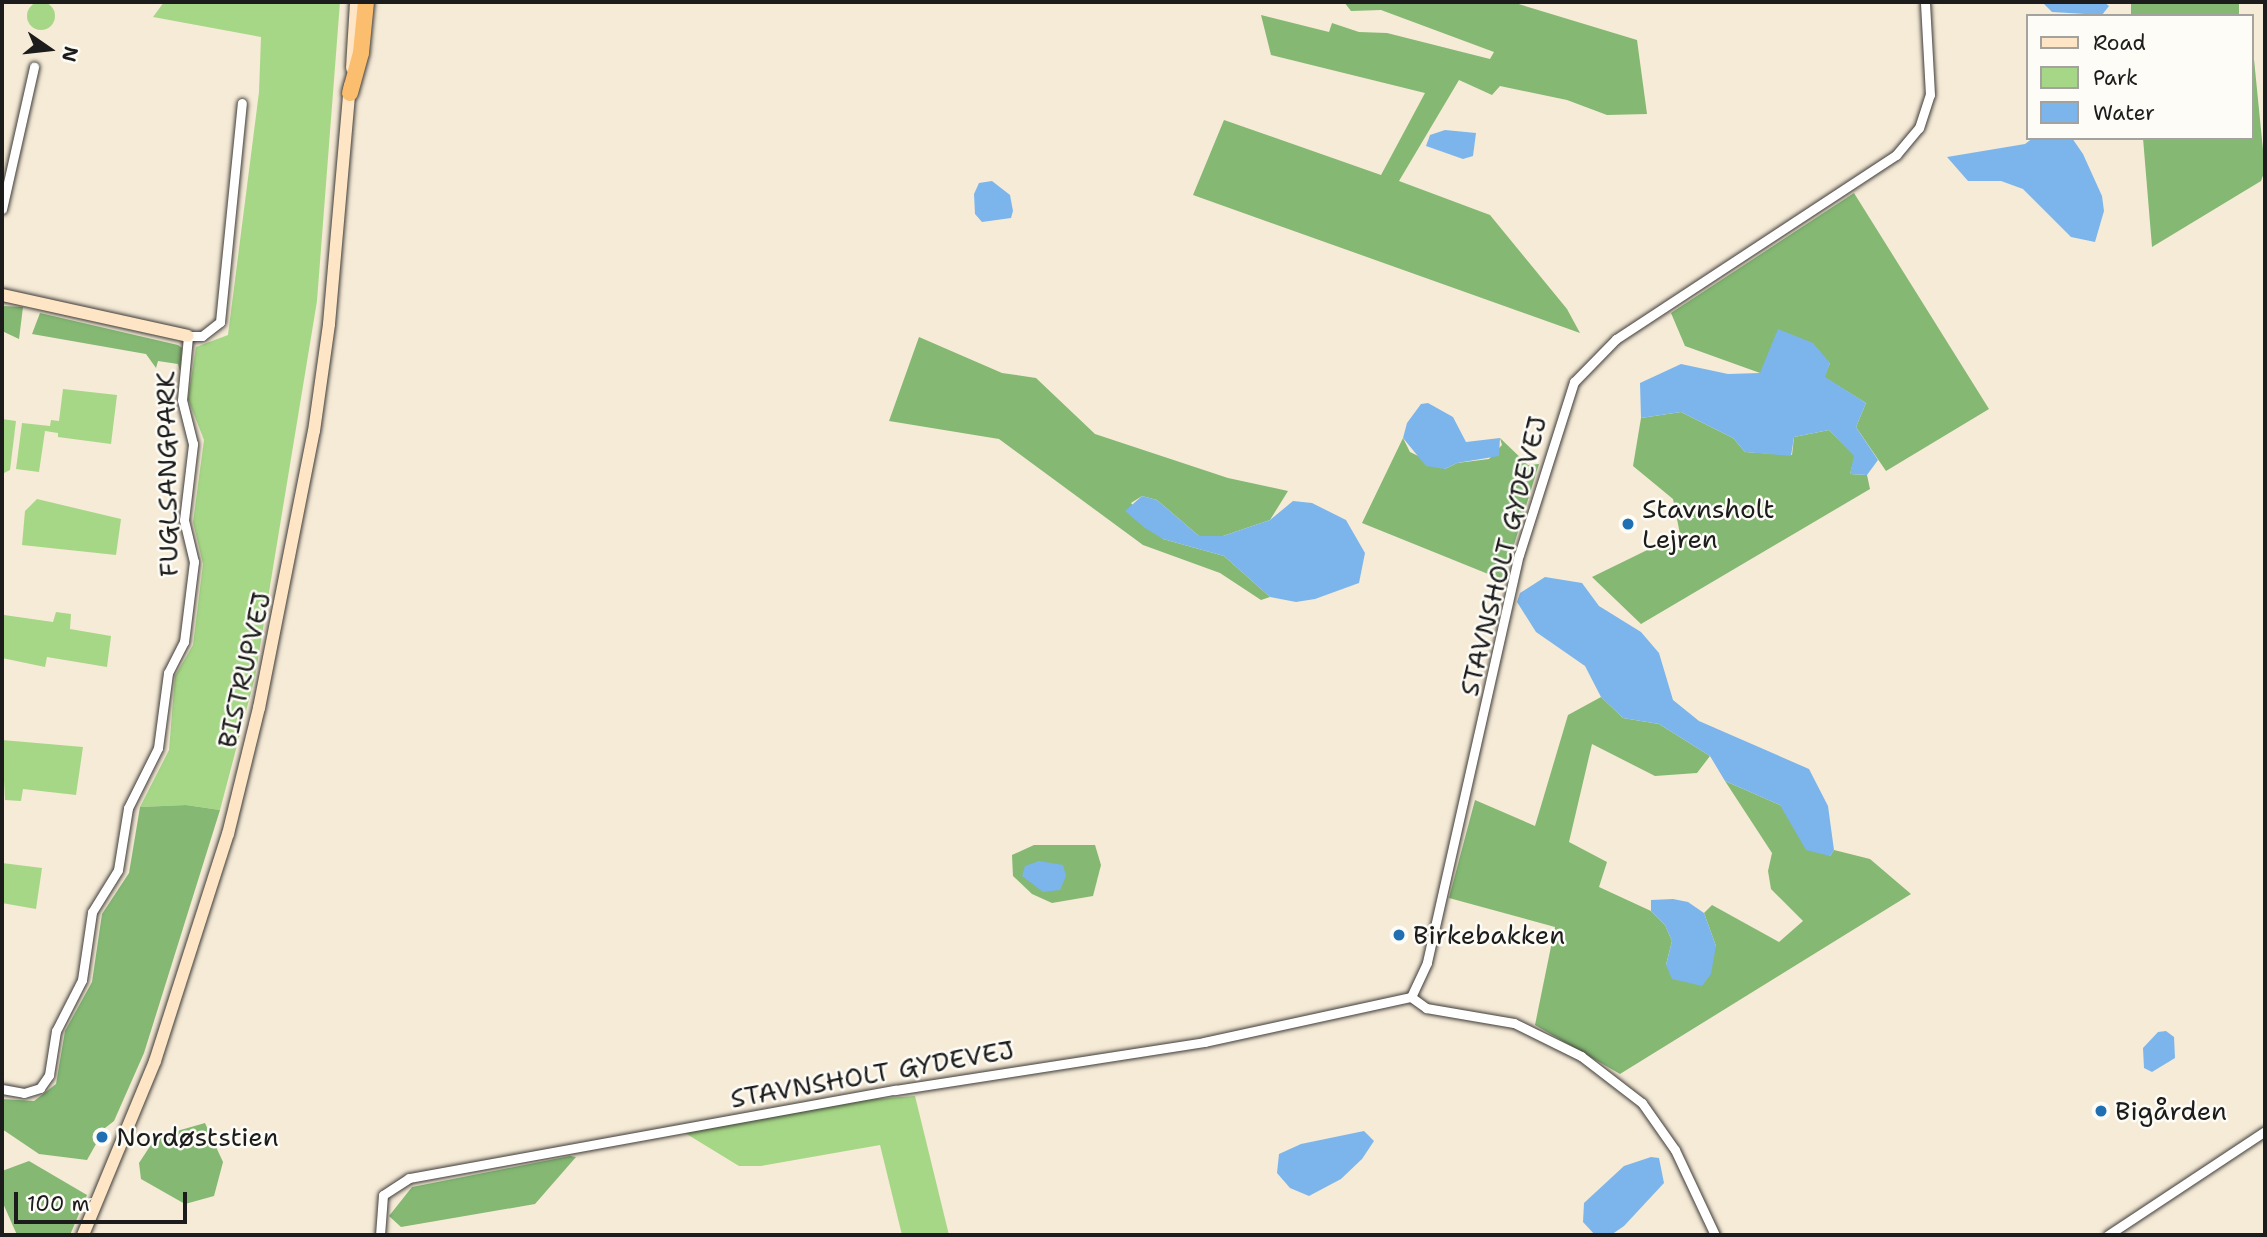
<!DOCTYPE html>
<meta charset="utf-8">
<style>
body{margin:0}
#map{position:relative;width:2267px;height:1237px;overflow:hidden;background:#f6ebd7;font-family:"Shantell Sans",sans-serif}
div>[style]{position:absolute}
.green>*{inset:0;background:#a6d786}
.round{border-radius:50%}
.forest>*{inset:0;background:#84b873;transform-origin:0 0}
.water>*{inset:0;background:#7cb5ec}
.roads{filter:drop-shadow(0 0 2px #3d3b38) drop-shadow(0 0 2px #3d3b38)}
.street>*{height:9px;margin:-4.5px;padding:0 4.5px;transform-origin:4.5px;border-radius:4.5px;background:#fff}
.secondary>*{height:12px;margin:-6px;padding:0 6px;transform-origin:6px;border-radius:6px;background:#fde5c5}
.highway>*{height:16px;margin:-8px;padding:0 8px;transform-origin:8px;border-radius:8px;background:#fbbd6e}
.dots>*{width:19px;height:19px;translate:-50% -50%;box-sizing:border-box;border:4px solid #fdfcf7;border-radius:50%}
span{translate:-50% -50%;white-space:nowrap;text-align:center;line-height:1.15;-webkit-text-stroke:5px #fdfcf7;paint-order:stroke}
.street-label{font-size:26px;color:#1c1c1c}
.poi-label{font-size:26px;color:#1c1c1c}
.left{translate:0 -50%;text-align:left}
.frame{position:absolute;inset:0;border:4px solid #1c1c1c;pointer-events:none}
.legend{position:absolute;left:2026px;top:14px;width:228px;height:126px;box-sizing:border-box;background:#fdfcf7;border:2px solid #a3a29f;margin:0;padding:9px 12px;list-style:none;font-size:21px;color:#1c1c1c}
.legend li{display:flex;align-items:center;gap:14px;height:35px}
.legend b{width:35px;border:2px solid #a3a29f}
.north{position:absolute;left:14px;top:14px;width:70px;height:70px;-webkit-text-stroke:5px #fdfcf7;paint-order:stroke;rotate:104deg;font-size:19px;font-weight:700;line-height:28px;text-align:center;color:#1c1c1c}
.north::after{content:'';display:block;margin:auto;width:24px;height:32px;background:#1c1c1c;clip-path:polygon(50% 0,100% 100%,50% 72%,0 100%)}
.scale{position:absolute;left:14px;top:1192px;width:173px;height:32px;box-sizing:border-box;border:4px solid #1c1c1c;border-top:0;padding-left:9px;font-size:21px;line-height:24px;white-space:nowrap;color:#1c1c1c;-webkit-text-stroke:5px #fdfcf7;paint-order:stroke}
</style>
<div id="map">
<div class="green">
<div style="clip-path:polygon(164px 2px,340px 2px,317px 301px,255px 677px,220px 810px,186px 805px,140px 807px,169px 750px,175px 676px,193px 645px,203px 564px,193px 522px,204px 440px,188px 399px,196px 347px,228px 335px,259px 92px,261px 37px,153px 17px)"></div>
<div class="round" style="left:27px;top:2px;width:28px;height:28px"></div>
<div style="clip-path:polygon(63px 389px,117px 395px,111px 444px,58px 437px,58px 433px,45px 431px,39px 472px,16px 469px,22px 423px,50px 426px,51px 420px,59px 421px)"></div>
<div style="clip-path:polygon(2px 419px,16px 421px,10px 470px,2px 474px)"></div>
<div style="clip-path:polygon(37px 499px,121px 519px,116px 555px,22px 545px,25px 511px)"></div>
<div style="clip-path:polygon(56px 612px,71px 614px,70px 629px,111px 636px,107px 667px,47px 657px,45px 667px,2px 658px,4px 615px,53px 622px)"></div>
<div style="clip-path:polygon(2px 740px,83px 747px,76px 795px,23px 789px,21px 801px,5px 800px)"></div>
<div style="clip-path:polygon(2px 863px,42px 868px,36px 909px,2px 903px)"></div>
<div style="clip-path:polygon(915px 1096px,949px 1235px,902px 1235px,880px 1145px,761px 1166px,739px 1166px,685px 1133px,863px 1100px)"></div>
</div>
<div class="forest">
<div style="clip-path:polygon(1344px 2px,1512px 2px,1637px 40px,1647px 114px,1607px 115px,1567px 100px,1500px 86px,1492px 95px,1459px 80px,1399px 181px,1490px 215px,1567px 309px,1580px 333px,1193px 195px,1224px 120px,1381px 175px,1425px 93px,1271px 55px,1261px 15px,1329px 32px,1332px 23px,1359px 32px,1387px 33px,1490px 59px,1494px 52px,1381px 10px,1351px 11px)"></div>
<div style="left:2131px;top:2px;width:108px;height:14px"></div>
<div style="clip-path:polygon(2251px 29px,2265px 170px,2261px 181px,2152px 247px,2143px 138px,2251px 138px)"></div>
<div style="clip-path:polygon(1854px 193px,1989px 409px,1886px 471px,1856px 427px,1866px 403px,1824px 377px,1830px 363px,1760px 373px,1685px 346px,1671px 313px)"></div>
<div style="clip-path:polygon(2px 306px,23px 307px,19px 339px,2px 331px)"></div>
<div style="clip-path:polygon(40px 313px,178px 345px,182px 348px,180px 371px,178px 364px,158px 361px,156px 368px,146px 354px,32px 334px)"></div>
<div style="clip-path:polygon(919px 337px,1002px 373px,1036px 378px,1095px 434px,1228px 478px,1288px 491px,1270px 520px,1223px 536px,1199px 536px,1157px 500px,1142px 496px,1131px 503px,1163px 539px,1224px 556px,1270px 597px,1261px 600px,1220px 573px,1143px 545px,999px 439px,889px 421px)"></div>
<div style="clip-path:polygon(1681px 412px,1733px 438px,1745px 452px,1792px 455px,1794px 437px,1829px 430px,1855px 456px,1850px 474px,1867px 475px,1870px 489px,1641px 624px,1592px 577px,1680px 534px,1673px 499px,1633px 466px,1641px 418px)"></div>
<div style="clip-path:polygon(1403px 438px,1410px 452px,1445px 469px,1457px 463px,1489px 459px,1502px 445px,1500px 438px,1528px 465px,1539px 464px,1503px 580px,1362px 523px)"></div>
<div style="clip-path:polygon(1601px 697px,1623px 718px,1659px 724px,1710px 756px,1697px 773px,1655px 776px,1592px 744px,1569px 842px,1607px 862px,1599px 887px,1651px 911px,1665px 925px,1672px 941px,1666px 965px,1716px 946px,1704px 913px,1712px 905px,1779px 942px,1803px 921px,1771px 889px,1768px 871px,1772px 853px,1725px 781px,1780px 805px,1830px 856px,1834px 850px,1870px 859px,1911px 894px,1620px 1074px,1535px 1025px,1555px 927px,1449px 898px,1475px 800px,1535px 826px,1568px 715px)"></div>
<div style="clip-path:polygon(186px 805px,220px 810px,144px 1053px,114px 1121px,105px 1128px,87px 1160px,39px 1154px,2px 1129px,2px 1099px,34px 1101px,56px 1084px,65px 1031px,92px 982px,102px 914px,129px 873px,140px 807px)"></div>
<div style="clip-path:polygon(1034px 845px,1095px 845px,1101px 865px,1093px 896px,1052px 903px,1032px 894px,1013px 876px,1012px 855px)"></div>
<div style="clip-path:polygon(205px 1123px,223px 1162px,214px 1196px,185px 1204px,141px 1179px,139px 1163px,156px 1137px)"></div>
<div style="clip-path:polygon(570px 1156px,576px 1157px,535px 1204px,401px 1227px,389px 1216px,412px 1187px)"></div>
<div style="clip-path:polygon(29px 1161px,87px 1195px,70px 1235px,17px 1235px,2px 1201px,2px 1171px)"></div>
</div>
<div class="water">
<div style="clip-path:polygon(2042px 2px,2104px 2px,2109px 6px,2102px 15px,2052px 12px)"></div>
<div style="clip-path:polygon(1445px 130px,1476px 133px,1473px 156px,1463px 159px,1426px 146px,1430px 135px)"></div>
<div style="clip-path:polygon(2033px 138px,2072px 138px,2083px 154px,2102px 196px,2104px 211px,2095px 242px,2071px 237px,2023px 189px,2001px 181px,1968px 181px,1947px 157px,2025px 144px)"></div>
<div style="clip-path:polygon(992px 181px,1010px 195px,1013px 211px,1011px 218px,982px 222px,975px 214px,974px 194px,979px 183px)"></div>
<div style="clip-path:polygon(1778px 329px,1813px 343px,1830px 363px,1825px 377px,1866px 403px,1856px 427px,1878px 460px,1867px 475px,1850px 474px,1854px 456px,1829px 430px,1794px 437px,1791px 456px,1745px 452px,1733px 438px,1681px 412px,1641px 418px,1640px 383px,1681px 364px,1728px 374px,1760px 373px)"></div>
<div style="clip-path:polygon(1428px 403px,1453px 417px,1466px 442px,1500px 438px,1499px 456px,1457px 463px,1445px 469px,1426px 466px,1403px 438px,1407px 423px,1421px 404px)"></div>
<div style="clip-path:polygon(1142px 496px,1157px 500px,1199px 536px,1223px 536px,1270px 520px,1293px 501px,1312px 503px,1346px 520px,1365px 553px,1359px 583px,1315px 599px,1296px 602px,1270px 597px,1224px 556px,1163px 539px,1145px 528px,1125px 511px)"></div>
<div style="clip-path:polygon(1545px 577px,1582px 583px,1599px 606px,1641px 632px,1659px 653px,1673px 700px,1699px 721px,1809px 769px,1828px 806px,1834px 850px,1830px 856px,1806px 850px,1780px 805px,1725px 781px,1710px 756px,1659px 724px,1623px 718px,1601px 697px,1585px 666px,1536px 632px,1517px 602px,1520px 593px)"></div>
<div style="clip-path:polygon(1039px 861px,1063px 865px,1066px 876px,1060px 890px,1043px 892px,1022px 876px,1025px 866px)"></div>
<div style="clip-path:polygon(1673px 899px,1688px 902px,1704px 913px,1716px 946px,1711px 974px,1702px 986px,1672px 979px,1666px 965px,1672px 941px,1665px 925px,1651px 911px,1651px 900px)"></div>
<div style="clip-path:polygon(2166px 1031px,2174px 1037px,2175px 1058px,2152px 1072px,2144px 1068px,2143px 1048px,2158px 1032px)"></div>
<div style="clip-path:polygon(1364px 1131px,1374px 1141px,1362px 1159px,1341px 1179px,1309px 1196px,1290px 1188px,1277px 1173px,1279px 1154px,1301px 1144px)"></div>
<div style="clip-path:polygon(1651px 1157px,1659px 1158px,1664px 1183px,1624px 1226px,1611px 1235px,1595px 1235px,1583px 1222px,1584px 1203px,1624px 1166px)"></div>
</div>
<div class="roads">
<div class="street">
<div style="left:2px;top:209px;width:146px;rotate:-77.3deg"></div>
<div style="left:1411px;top:997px;width:19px;rotate:36deg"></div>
<div style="left:1426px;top:1008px;width:89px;rotate:9.7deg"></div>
<div style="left:1514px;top:1023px;width:75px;rotate:26.2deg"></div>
<div style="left:1581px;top:1056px;width:77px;rotate:37.6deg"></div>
<div style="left:1642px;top:1103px;width:57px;rotate:54.9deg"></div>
<div style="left:1675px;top:1150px;width:94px;rotate:64.8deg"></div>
<div style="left:2px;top:1089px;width:22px;rotate:10deg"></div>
<div style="left:24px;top:1093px;width:17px;rotate:-17deg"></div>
<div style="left:40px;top:1088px;width:16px;rotate:-55deg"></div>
<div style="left:49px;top:1075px;width:45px;rotate:-81deg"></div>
<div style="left:56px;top:1031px;width:57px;rotate:-63deg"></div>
<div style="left:82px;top:980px;width:69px;rotate:-81.6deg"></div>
<div style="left:92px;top:912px;width:49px;rotate:-58.2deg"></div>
<div style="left:118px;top:870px;width:63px;rotate:-80.8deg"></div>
<div style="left:128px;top:808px;width:67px;rotate:-63.4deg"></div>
<div style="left:158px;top:748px;width:76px;rotate:-82.4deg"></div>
<div style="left:168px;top:673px;width:35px;rotate:-63deg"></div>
<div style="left:184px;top:642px;width:81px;rotate:-82.9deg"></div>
<div style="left:194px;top:562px;width:43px;rotate:-103.4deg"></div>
<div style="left:184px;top:520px;width:77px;rotate:-83.2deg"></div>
<div style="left:193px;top:444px;width:45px;rotate:-104deg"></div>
<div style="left:182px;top:400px;width:64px;rotate:-84.6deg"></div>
<div style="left:188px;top:336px;width:14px"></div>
<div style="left:202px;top:336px;width:23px;rotate:-38deg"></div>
<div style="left:220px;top:322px;width:220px;rotate:-84.3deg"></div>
<div style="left:380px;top:1235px;width:40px;rotate:-85.7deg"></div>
<div style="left:383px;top:1195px;width:31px;rotate:-33deg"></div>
<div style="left:409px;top:1178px;width:494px;rotate:-10.3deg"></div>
<div style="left:895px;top:1090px;width:313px;rotate:-8.8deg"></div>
<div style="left:1204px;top:1042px;width:212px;rotate:-12.3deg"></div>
<div style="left:1411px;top:997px;width:38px;rotate:-65deg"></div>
<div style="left:1427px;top:962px;width:417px;rotate:-77.3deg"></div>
<div style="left:1519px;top:555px;width:182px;rotate:-72.4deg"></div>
<div style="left:1574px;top:382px;width:60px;rotate:-45.7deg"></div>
<div style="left:1616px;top:339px;width:335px;rotate:-33.3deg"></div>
<div style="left:1896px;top:155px;width:35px;rotate:-50deg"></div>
<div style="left:1919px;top:128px;width:35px;rotate:-72deg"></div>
<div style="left:1930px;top:95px;width:93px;rotate:-93.1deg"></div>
<div style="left:2108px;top:1235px;width:188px;rotate:-33.5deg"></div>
</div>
<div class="secondary">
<div style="left:352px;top:68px;width:66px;rotate:-86.5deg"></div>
<div style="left:2px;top:295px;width:190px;rotate:12.4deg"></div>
<div style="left:83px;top:1235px;width:188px;rotate:-67.5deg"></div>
<div style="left:155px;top:1061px;width:238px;rotate:-72.2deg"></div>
<div style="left:228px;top:834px;width:130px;rotate:-76.2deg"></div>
<div style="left:259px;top:708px;width:282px;rotate:-78.8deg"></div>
<div style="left:314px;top:431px;width:108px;rotate:-82deg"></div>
<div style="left:329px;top:324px;width:239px;rotate:-85deg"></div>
</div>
<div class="highway">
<div style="left:350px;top:93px;width:41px;rotate:-74.6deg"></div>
<div style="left:361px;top:53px;width:51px;rotate:-84.4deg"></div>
</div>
</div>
<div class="dots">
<div style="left:1628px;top:524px;background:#1f6fb2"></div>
<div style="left:1399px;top:935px;background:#1f6fb2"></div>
<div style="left:2101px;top:1111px;background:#1f6fb2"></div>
<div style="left:102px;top:1137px;background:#1f6fb2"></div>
</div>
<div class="street-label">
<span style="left:167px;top:474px;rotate:-91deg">FUGLSANGPARK</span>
<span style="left:1503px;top:556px;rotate:-76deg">STAVNSHOLT GYDEVEJ</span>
<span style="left:244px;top:670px;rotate:-77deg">BISTRUPVEJ</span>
<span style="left:872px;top:1074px;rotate:-10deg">STAVNSHOLT GYDEVEJ</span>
</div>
<div class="poi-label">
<span class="left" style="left:1642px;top:524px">Stavnsholt<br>Lejren</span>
<span class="left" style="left:1413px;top:935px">Birkebakken</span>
<span class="left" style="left:2115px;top:1111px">Bigården</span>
<span class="left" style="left:116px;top:1137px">Nordøststien</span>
</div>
<div class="frame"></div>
<ul class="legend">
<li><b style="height:9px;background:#fde5c5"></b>Road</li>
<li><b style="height:19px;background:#a6d786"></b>Park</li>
<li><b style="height:19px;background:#7cb5ec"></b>Water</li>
</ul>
<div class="north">N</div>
<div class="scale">100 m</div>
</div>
